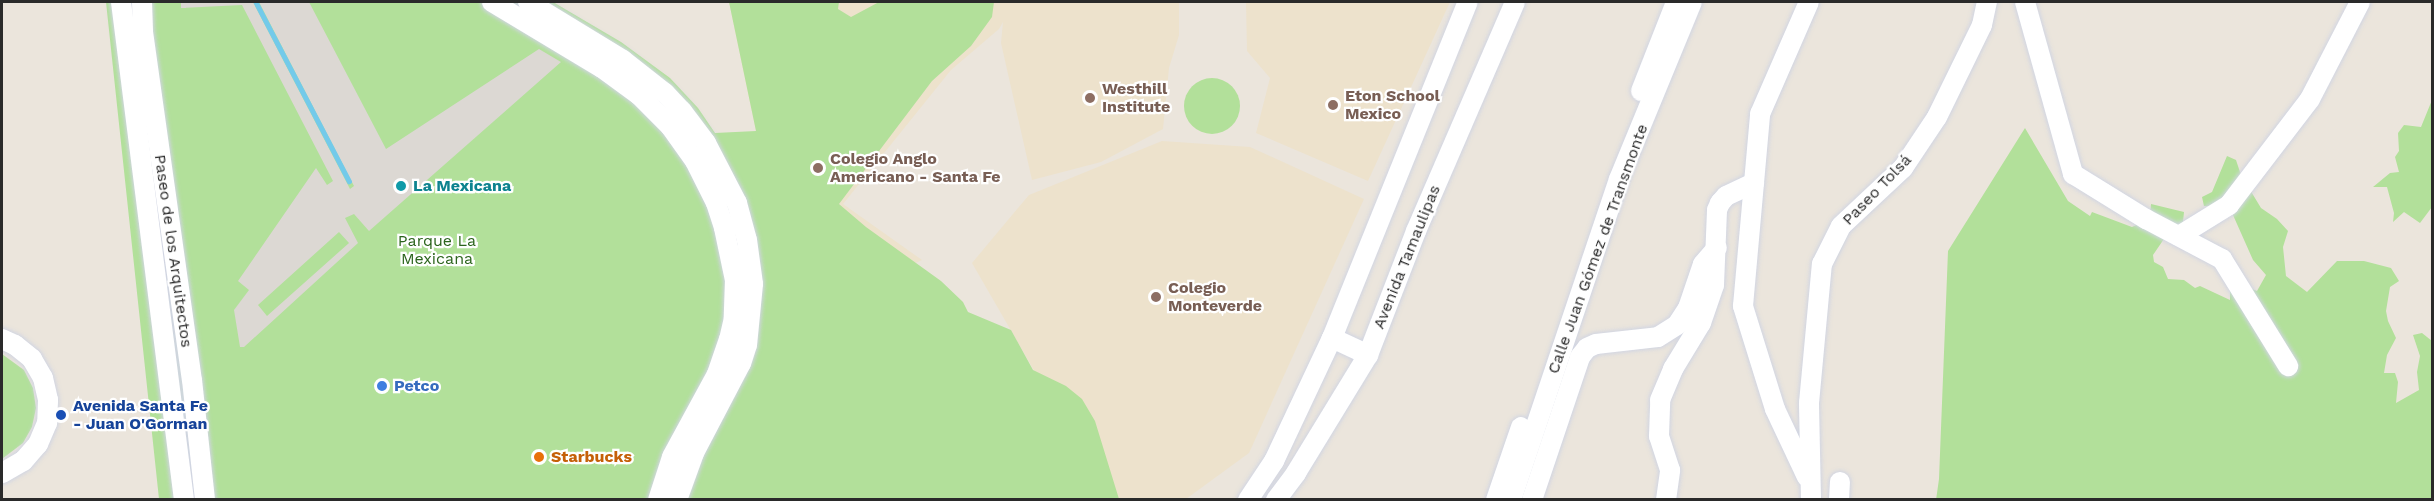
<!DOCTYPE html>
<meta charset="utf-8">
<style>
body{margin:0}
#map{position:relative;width:2434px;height:501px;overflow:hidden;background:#ebe5dc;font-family:"Work Sans",sans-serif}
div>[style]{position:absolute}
.education>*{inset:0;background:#ede2cc}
.green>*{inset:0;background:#b2e09a}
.round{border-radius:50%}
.plaza>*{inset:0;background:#dcd8d3}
.stream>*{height:4.5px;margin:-2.25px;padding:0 2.25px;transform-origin:2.25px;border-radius:2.25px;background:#73caea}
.roads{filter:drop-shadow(0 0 2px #d1d5e2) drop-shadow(0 0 2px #d1d5e2)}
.minor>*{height:20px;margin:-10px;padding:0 10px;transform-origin:10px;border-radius:10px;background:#fff}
.dots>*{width:16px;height:16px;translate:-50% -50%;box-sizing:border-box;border:3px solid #fff;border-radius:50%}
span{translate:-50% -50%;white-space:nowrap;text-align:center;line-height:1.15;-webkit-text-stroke:4.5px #fff;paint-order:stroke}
.education-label{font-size:16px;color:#785e54;font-weight:700}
.left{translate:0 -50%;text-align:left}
.culture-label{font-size:16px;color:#0d838f;font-weight:700}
.street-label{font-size:16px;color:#2a2a2a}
.park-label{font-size:16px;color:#2b641c}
.shop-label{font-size:16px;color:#366cbe;font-weight:700}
.transit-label{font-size:16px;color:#164399;font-weight:700}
.food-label{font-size:16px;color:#c56008;font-weight:700}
.frame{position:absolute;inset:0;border:3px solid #2a2a2a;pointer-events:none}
</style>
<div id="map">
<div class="education">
<div style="clip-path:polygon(729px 2px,1179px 2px,1179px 35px,1169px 68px,1163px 129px,1101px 162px,1032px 180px,1001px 43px,1003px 22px,999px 29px,951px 70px,843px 204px,922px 260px,885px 277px,778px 236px)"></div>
<div style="clip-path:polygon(1246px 2px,1450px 2px,1368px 181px,1256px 133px,1270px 78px,1247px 51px)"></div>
<div style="clip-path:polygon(1162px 141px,1250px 147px,1364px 199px,1249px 453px,1186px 499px,1108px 499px,972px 263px,1029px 195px)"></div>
</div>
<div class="green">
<div style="clip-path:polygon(106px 2px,553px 2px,621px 42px,670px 78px,698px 108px,715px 133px,756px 131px,729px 2px,839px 2px,838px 9px,851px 17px,879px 2px,994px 2px,992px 17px,971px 46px,932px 81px,839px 204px,866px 227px,941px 281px,963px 302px,968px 312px,1011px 330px,1033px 370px,1066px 386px,1082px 399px,1095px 421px,1119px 499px,159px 499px)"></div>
<div class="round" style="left:1184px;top:78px;width:56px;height:56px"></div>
<div style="clip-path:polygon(2432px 100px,2432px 207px,2420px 223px,2404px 212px,2393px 222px,2394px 213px,2387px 187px,2373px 187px,2390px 173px,2399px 172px,2395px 157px,2399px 151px,2398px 133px,2404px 125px,2421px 127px)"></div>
<div style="clip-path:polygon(2025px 128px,2068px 201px,2090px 216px,2092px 212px,2132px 227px,2150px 219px,2151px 204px,2184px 212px,2183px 222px,2186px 235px,2168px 233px,2153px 255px,2154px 262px,2163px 267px,2168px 279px,2184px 280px,2195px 288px,2200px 286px,2230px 300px,2230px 280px,2257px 291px,2266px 275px,2253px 260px,2229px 206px,2204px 206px,2202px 197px,2212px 192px,2227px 156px,2236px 160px,2241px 175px,2261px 208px,2277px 219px,2288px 231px,2283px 247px,2286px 276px,2307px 292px,2337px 261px,2364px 261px,2391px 268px,2399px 281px,2390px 287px,2386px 311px,2388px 321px,2396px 338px,2387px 355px,2384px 373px,2395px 373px,2398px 382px,2396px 403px,2419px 390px,2417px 372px,2420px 356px,2413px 335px,2422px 333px,2432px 341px,2432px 499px,1936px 500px,1939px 479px,1948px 251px)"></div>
<div style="clip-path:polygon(2px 354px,24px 370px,33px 388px,36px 408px,32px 427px,23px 443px,2px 459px)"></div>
</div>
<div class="plaza">
<div style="clip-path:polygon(evenodd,181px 2px,253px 2px,350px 189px,354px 186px,259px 2px,309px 2px,386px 149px,539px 49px,561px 62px,369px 231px,354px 214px,345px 218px,358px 243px,244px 347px,240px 347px,234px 310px,249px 290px,238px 281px,316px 168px,327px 185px,333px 181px,242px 5px,181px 8px,181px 2px,339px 232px,349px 243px,267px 316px,258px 305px,339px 232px)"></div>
</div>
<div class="stream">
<div style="left:256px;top:2px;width:202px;rotate:62.5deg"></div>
</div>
<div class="roads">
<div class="minor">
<div style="left:121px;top:2px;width:502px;rotate:82.79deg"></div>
<div style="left:142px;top:2px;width:30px;rotate:88deg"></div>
<div style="left:143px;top:32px;width:351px;rotate:82deg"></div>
<div style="left:192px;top:380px;width:121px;rotate:83.8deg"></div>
<div style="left:492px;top:2px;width:128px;rotate:31deg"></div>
<div style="left:602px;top:68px;width:46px;rotate:36.1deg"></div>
<div style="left:639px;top:95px;width:44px;rotate:45deg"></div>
<div style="left:670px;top:126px;width:43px;rotate:54.5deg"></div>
<div style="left:695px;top:161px;width:47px;rotate:63.4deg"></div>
<div style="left:716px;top:203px;width:26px;rotate:72deg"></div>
<div style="left:724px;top:228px;width:53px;rotate:78.1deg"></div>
<div style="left:735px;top:280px;width:38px;rotate:92deg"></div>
<div style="left:734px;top:318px;width:22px;rotate:103deg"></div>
<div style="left:729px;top:339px;width:37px;rotate:109deg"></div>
<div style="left:717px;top:374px;width:94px;rotate:118.5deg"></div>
<div style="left:672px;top:457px;width:45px;rotate:108deg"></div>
<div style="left:528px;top:2px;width:111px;rotate:31.4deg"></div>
<div style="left:623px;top:60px;width:53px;rotate:38.2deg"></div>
<div style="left:665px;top:93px;width:25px;rotate:47deg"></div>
<div style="left:682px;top:111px;width:40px;rotate:53deg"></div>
<div style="left:706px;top:143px;width:68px;rotate:62.7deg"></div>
<div style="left:737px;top:203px;width:38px;rotate:75deg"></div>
<div style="left:747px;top:240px;width:44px;rotate:82.2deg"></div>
<div style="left:753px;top:284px;width:61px;rotate:95.6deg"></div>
<div style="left:747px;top:345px;width:19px;rotate:108deg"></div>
<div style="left:741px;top:363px;width:102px;rotate:117.6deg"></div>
<div style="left:694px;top:453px;width:50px;rotate:109.9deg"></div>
<div style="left:2025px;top:2px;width:179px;rotate:74.4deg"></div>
<div style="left:2073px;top:174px;width:86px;rotate:31.7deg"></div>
<div style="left:2146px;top:219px;width:86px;rotate:27.8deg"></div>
<div style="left:2222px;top:259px;width:126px;rotate:58.3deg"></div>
<div style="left:1641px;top:91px;width:96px;rotate:-68.5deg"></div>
<div style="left:2179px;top:236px;width:59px;rotate:-31.8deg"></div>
<div style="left:2229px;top:205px;width:133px;rotate:-52.6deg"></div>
<div style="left:2310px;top:99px;width:109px;rotate:-62.7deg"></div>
<div style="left:1332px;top:338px;width:40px;rotate:25deg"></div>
<div style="left:2px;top:339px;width:14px;rotate:25deg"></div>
<div style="left:15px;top:345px;width:22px;rotate:39deg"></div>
<div style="left:32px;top:359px;width:22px;rotate:60deg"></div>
<div style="left:43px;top:378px;width:23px;rotate:77deg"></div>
<div style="left:48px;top:400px;width:23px;rotate:92deg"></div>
<div style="left:47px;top:423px;width:23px;rotate:113deg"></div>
<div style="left:38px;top:444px;width:23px;rotate:131deg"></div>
<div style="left:23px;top:461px;width:24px;rotate:150deg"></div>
<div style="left:1807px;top:477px;width:75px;rotate:-115.2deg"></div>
<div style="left:1775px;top:409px;width:108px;rotate:-107.3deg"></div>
<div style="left:1743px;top:306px;width:193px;rotate:-84.9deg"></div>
<div style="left:1760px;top:114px;width:122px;rotate:-66.4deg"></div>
<div style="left:1248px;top:500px;width:47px;rotate:-56.3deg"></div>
<div style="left:1274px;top:461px;width:136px;rotate:-64.8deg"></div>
<div style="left:1332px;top:338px;width:362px;rotate:-68deg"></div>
<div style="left:1276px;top:500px;width:34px;rotate:-53deg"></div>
<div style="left:1296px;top:473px;width:138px;rotate:-58.6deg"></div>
<div style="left:1368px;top:355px;width:133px;rotate:-68.8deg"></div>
<div style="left:1416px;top:231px;width:249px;rotate:-66.6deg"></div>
<div style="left:1496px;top:500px;width:77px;rotate:-71.1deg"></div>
<div style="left:1511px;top:500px;width:339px;rotate:-71.4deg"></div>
<div style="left:1619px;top:179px;width:191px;rotate:-67.6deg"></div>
<div style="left:1532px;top:500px;width:151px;rotate:-71.4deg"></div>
<div style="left:1580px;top:357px;width:11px;rotate:-52deg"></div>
<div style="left:1587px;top:348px;width:10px;rotate:-24deg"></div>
<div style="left:1596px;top:344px;width:62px;rotate:-6.4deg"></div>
<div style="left:1658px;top:337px;width:22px;rotate:-32deg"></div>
<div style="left:1677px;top:325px;width:20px;rotate:-57deg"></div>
<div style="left:1688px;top:308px;width:46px;rotate:-71.2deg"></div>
<div style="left:1703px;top:264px;width:21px;rotate:-49deg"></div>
<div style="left:1666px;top:500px;width:30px;rotate:-82deg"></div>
<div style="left:1670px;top:470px;width:36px;rotate:-108deg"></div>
<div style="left:1659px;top:436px;width:36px;rotate:-88deg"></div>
<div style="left:1660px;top:400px;width:34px;rotate:-67deg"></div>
<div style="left:1673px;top:369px;width:54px;rotate:-58.7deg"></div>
<div style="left:1701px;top:323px;width:40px;rotate:-71.1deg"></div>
<div style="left:1714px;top:285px;width:75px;rotate:-87.7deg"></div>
<div style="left:1717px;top:210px;width:8px;rotate:-67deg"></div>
<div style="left:1720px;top:203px;width:9px;rotate:-49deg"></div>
<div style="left:1726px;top:196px;width:31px;rotate:-25deg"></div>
<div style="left:1811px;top:500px;width:97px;rotate:-91.2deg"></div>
<div style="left:1809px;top:403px;width:140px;rotate:-84.7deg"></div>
<div style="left:1822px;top:264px;width:42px;rotate:-63.4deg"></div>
<div style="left:1841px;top:226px;width:85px;rotate:-43.1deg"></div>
<div style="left:1903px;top:168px;width:61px;rotate:-56.3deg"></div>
<div style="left:1937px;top:117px;width:102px;rotate:-63.9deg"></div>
<div style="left:1982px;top:25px;width:24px;rotate:-78deg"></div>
<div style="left:1839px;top:500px;width:18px;rotate:-87deg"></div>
</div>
</div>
<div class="dots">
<div style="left:1090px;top:98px;background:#8d6e63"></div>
<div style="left:1333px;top:105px;background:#8d6e63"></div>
<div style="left:818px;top:168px;background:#8d6e63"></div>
<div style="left:401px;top:186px;background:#0f9aa8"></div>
<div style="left:1156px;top:297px;background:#8d6e63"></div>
<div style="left:382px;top:386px;background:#3f7fe0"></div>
<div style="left:61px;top:415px;background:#1a4fb4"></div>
<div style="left:539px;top:457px;background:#e8710a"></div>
</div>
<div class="education-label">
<span class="left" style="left:1102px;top:98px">Westhill<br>Institute</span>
<span class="left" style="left:1345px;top:105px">Eton School<br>Mexico</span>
<span class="left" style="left:830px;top:168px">Colegio Anglo<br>Americano - Santa Fe</span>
<span class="left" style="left:1168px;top:297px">Colegio<br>Monteverde</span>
</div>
<div class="culture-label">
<span class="left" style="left:413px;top:186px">La Mexicana</span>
</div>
<div class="street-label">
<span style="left:1877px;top:190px;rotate:-46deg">Paseo Tolsá</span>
<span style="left:1598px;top:249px;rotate:-70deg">Calle Juan Gómez de Transmonte</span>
<span style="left:173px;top:251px;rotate:82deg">Paseo de los Arquitectos</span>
<span style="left:1407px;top:257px;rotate:-68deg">Avenida Tamaulipas</span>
</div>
<div class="park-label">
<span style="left:437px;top:250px">Parque La<br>Mexicana</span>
</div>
<div class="shop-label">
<span class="left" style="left:394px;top:386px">Petco</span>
</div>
<div class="transit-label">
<span class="left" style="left:73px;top:415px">Avenida Santa Fe<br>- Juan O'Gorman</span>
</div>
<div class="food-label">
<span class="left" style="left:551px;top:457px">Starbucks</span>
</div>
<div class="frame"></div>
</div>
